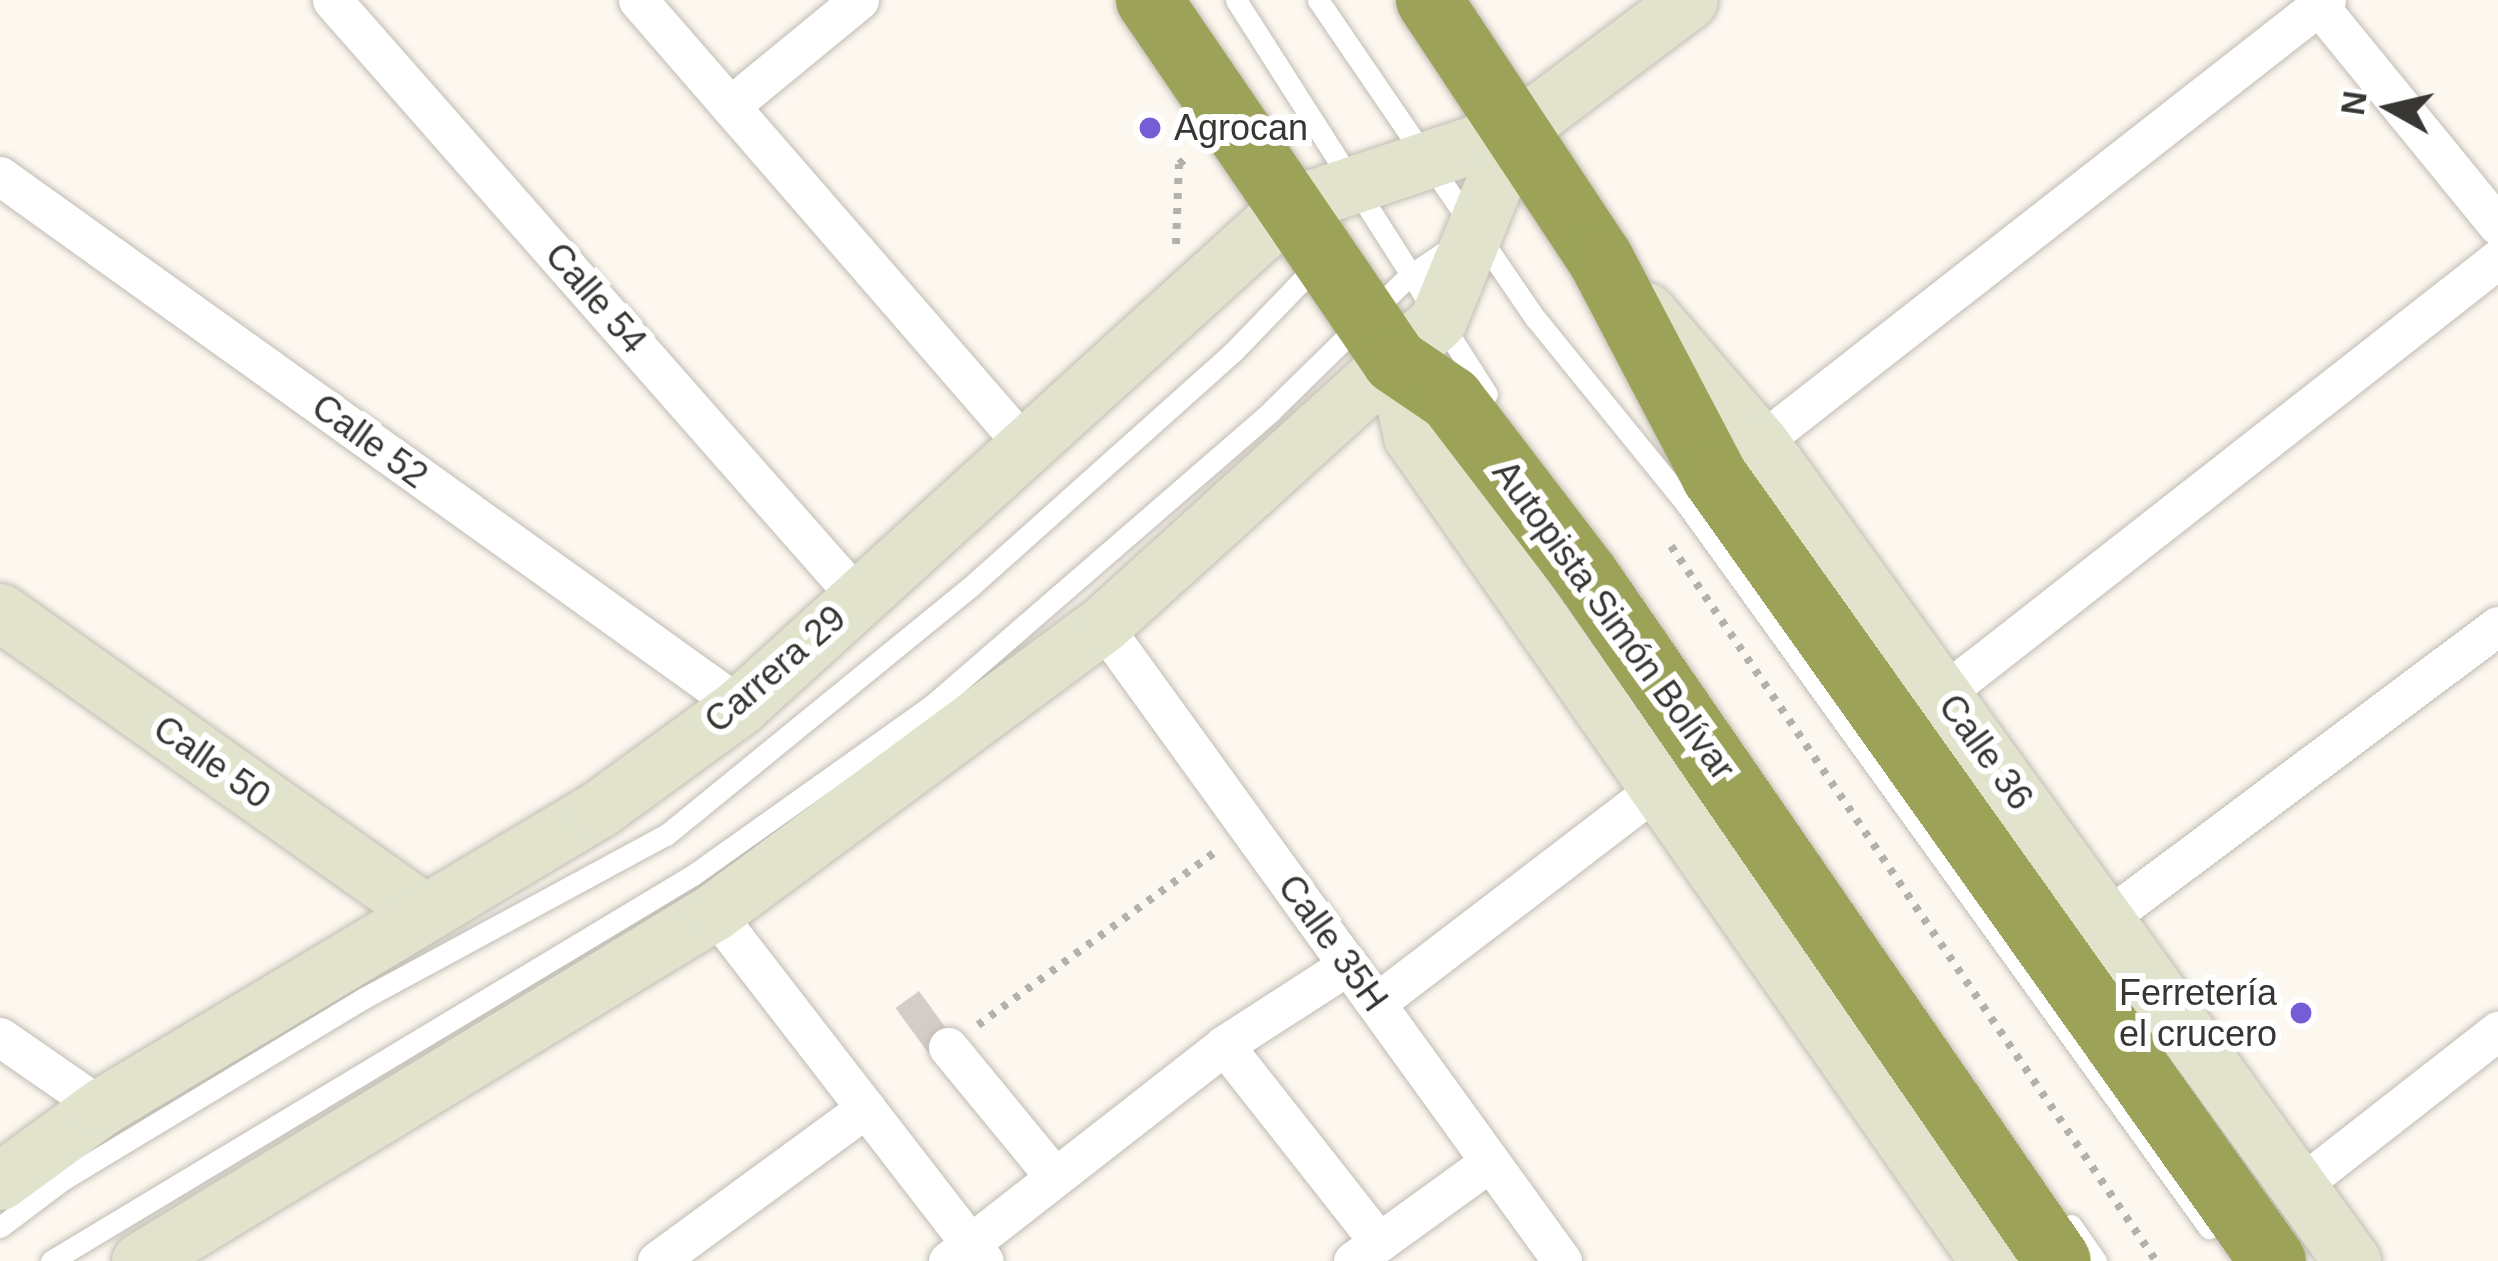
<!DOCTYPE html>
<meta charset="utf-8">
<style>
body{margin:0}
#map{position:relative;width:2498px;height:1261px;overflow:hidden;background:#fcf7ef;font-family:Helvetica,sans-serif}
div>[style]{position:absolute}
.building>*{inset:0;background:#d4ccc7;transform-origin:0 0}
.path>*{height:8px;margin-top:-4px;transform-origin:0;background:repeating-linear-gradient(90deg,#b4b0aa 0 6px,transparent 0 15px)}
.roads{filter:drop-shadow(0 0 3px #c1bdb5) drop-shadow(0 0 3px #c1bdb5)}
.lane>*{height:21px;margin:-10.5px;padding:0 10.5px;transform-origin:10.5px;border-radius:10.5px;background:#fff}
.street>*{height:39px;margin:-19.5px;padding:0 19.5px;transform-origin:19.5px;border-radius:19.5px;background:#fff}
.secondary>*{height:57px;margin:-28.5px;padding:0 28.5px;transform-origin:28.5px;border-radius:28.5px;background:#e1e3cd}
.highway>*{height:66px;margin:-33px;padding:0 33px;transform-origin:33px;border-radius:33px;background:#9ca359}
.dots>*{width:33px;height:33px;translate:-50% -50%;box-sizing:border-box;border:6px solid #fff;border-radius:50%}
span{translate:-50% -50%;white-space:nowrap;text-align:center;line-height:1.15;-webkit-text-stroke:12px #fff;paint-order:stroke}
.poi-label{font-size:36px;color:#383633}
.left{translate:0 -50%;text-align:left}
.right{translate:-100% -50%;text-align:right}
.street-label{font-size:36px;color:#383633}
.north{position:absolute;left:2330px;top:48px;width:120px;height:120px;-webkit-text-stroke:9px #fff;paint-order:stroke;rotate:278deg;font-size:33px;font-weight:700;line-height:48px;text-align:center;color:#383633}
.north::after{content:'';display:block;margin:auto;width:42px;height:54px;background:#383633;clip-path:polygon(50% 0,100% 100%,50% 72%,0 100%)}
</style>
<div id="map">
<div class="building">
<div style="left:919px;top:991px;width:56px;height:29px;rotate:54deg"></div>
</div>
<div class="path">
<div style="left:1176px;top:244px;width:80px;rotate:-87.9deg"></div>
<div style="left:1179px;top:164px;width:13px;rotate:-39deg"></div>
<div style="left:1671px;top:546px;width:864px;rotate:55.85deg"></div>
<div style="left:978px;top:1025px;width:297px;rotate:-36.1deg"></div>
</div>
<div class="roads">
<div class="lane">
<div style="left:1236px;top:0;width:467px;rotate:57.5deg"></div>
<div style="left:1318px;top:0;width:386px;rotate:55.7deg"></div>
<div style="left:1536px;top:319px;width:235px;rotate:50.9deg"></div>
<div style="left:1684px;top:501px;width:897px;rotate:54.17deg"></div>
<div style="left:2071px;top:1225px;width:44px;rotate:55.2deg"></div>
<div style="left:0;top:1227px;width:80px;rotate:-36.9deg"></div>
<div style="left:64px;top:1179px;width:350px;rotate:-31.1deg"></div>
<div style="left:364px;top:998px;width:343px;rotate:-28.4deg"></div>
<div style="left:666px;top:835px;width:391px;rotate:-39.2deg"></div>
<div style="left:969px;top:588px;width:353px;rotate:-41.8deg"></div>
<div style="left:1232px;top:353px;width:127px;rotate:-46deg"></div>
<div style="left:51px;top:1261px;width:749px;rotate:-31.02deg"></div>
<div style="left:693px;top:875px;width:292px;rotate:-35.4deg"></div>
<div style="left:931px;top:706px;width:450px;rotate:-40.9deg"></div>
<div style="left:1271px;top:411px;width:194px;rotate:-44.4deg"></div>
<div style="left:1410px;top:275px;width:54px;rotate:-33.7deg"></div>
</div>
<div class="street">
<div style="left:332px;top:0;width:796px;rotate:48.67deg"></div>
<div style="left:638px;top:0;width:589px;rotate:49.06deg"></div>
<div style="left:2314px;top:0;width:291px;rotate:50.8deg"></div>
<div style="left:730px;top:106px;width:167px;rotate:-39.4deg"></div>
<div style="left:0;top:176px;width:910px;rotate:35.61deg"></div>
<div style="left:1739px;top:459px;width:745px;rotate:-38.02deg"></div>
<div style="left:1102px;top:625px;width:785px;rotate:54.12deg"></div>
<div style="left:1944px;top:693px;width:704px;rotate:-38.07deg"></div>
<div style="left:714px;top:912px;width:441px;rotate:52.3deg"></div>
<div style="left:2106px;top:919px;width:489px;rotate:-36.8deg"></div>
<div style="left:1376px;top:1003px;width:357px;rotate:-37.4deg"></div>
<div style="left:0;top:1037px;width:123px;rotate:34.7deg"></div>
<div style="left:1224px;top:1045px;width:251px;rotate:51.8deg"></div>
<div style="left:948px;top:1047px;width:167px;rotate:50.6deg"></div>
<div style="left:2298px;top:1187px;width:254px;rotate:-38deg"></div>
<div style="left:657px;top:1261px;width:259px;rotate:-36.2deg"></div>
<div style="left:948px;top:1261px;width:350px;rotate:-38deg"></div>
<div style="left:1224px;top:1045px;width:148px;rotate:-32.8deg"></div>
<div style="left:1353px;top:1261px;width:169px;rotate:-35.9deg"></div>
</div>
<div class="secondary">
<div style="left:1646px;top:311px;width:174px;rotate:49.2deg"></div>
<div style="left:1760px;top:443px;width:1010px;rotate:54.11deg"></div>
<div style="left:1395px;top:361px;width:77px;rotate:77.2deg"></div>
<div style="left:1412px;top:436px;width:1007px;rotate:55.03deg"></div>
<div style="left:0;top:612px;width:519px;rotate:35.28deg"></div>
<div style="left:0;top:1181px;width:125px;rotate:-36.2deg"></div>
<div style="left:101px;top:1107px;width:580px;rotate:-30.9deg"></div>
<div style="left:599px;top:809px;width:175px;rotate:-36.1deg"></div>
<div style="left:740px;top:706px;width:743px;rotate:-42.27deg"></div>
<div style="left:1290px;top:206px;width:238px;rotate:-18.6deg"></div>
<div style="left:1516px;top:130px;width:216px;rotate:-36.9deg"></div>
<div style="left:140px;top:1261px;width:672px;rotate:-31.3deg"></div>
<div style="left:714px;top:912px;width:483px;rotate:-36.5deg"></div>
<div style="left:1102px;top:625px;width:454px;rotate:-42.2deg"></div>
<div style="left:1438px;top:320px;width:205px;rotate:-67.7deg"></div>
</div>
<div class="highway">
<div style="left:1149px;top:0;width:437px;rotate:55.7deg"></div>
<div style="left:1395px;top:361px;width:68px;rotate:34.2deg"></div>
<div style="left:1451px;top:399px;width:224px;rotate:52.6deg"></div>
<div style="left:1587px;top:577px;width:830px;rotate:55.45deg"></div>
<div style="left:1429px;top:0;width:310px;rotate:56.5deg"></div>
<div style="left:1600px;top:258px;width:247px;rotate:62.3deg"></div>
<div style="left:1715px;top:477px;width:962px;rotate:54.56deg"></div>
</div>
</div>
<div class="dots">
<div style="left:1150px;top:128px;background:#755dd7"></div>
<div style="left:2301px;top:1013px;background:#755dd7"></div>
</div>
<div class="poi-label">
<span class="left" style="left:1174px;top:128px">Agrocan</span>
<span class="right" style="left:2277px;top:1013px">Ferretería<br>el crucero</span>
</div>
<div class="street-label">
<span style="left:596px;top:298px;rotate:49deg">Calle 54</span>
<span style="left:370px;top:441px;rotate:36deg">Calle 52</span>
<span style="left:1614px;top:620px;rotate:54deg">Autopista Simón Bolívar</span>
<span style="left:775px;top:669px;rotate:-41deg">Carrera 29</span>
<span style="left:1986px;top:752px;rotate:54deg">Calle 36</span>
<span style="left:212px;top:762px;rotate:35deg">Calle 50</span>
<span style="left:1333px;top:943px;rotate:54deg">Calle 35H</span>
</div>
<div class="north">N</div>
</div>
